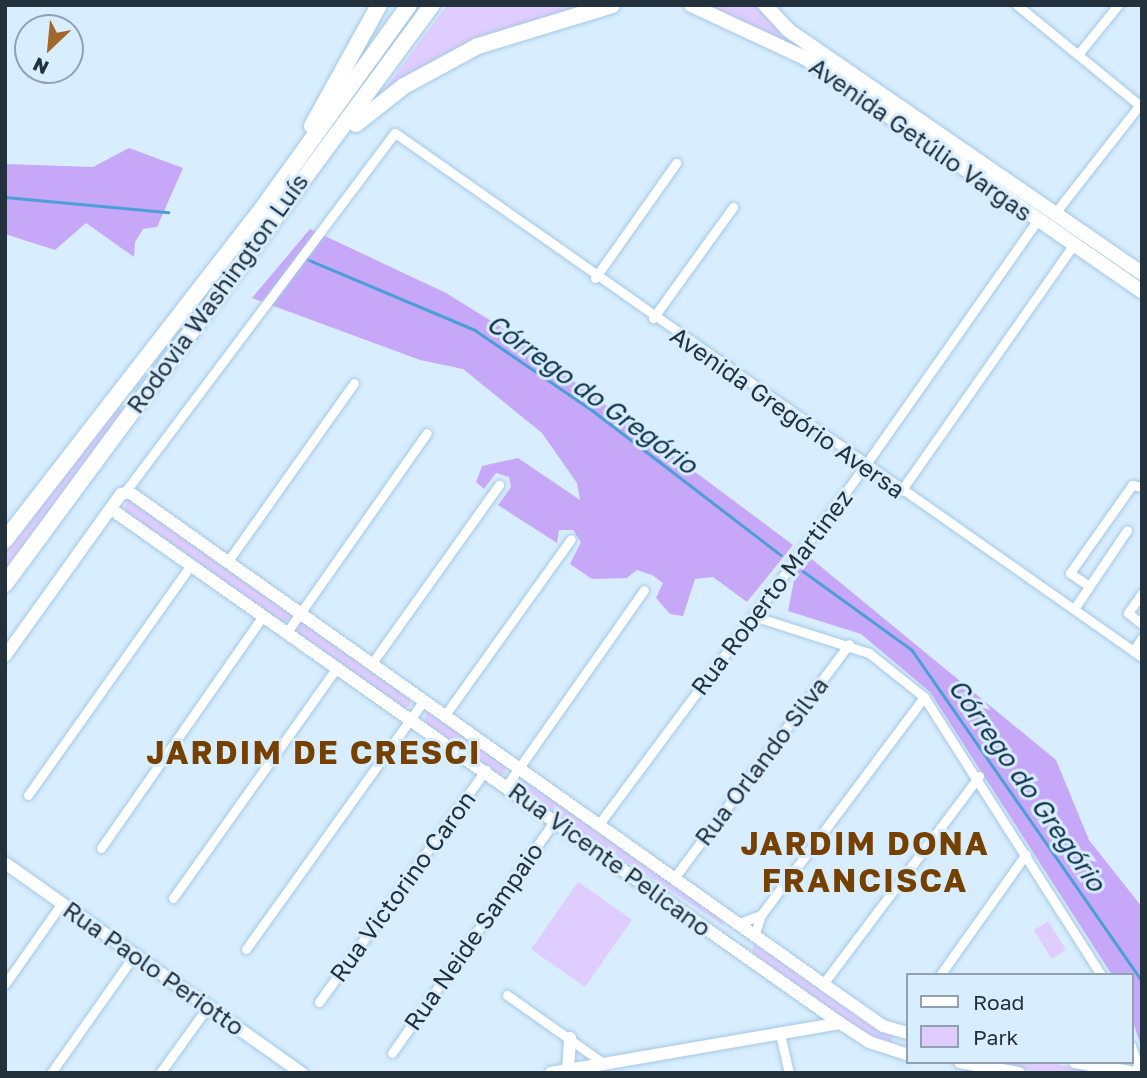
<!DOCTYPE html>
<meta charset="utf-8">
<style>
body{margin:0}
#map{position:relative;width:1147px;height:1078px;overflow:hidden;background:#d8eeff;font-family:"Golos Text",sans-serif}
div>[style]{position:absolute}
.green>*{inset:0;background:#e0cdff;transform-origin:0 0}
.forest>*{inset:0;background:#c7a7f8}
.stream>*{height:2.5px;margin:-1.25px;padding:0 1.25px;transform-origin:1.25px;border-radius:1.25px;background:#4c9ed7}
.roads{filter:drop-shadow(0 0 2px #a5c8e4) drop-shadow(0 0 2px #a5c8e4)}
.street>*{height:9px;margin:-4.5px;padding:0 4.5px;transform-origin:4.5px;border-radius:4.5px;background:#fff}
.secondary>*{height:12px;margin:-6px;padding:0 6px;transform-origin:6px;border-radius:6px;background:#fff}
.primary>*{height:14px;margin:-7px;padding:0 7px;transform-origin:7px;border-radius:7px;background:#fff}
.highway>*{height:16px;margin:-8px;padding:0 8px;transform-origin:8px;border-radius:8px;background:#fff}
span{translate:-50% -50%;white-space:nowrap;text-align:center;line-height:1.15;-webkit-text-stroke:6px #d8eeff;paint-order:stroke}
.street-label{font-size:24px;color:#23313c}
.water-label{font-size:26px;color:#0d3048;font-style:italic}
.district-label{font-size:32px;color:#754000;font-weight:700;letter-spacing:2px}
.frame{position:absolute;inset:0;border:7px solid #23313c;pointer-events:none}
.legend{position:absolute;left:906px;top:973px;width:228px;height:91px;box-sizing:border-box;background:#d8eeff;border:2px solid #90a2b1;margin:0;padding:9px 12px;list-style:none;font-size:21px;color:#23313c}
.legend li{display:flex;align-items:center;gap:14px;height:35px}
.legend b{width:35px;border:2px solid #90a2b1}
.north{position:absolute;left:14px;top:14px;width:70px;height:70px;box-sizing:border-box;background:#d8eeff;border:2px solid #90a2b1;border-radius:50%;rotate:206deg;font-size:19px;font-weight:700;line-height:28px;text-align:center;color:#23313c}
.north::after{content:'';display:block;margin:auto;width:24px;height:32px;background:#a4672b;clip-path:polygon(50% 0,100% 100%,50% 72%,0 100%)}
</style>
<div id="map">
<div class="green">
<div style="clip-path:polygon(447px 5px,589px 5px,503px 30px,379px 97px)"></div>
<div style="clip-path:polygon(691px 5px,754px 5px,783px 31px,1142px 277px,1142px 285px,789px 44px)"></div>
<div style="clip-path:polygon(116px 406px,123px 411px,5px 576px,5px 549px)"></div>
<div style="clip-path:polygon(128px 499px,293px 611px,292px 619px,282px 622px,124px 511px)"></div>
<div style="clip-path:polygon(299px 619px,410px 698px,410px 706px,402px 708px,296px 633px)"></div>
<div style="clip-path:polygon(427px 709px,506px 765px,505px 774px,498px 775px,424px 722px)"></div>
<div style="clip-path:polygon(523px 780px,723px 918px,723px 925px,519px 791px)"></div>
<div style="left:578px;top:882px;width:66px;height:82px;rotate:35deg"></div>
<div style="left:1048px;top:921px;width:34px;height:17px;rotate:58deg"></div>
<div style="clip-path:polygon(754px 943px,875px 1029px,893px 1034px,892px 1044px,872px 1039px,752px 952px)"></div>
<div style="clip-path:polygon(984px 1062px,1044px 1062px,1104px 1073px,1045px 1073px)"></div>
</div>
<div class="forest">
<div style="clip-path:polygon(129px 148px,183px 168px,157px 227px,143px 229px,135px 242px,134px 257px,86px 223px,55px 250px,5px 234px,5px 164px,93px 167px)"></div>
<div style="clip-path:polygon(310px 229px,446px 293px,501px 327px,793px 545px,747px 602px,713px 577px,695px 579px,683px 616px,670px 614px,656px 598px,663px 583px,652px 575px,637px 570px,627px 578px,592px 579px,570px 564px,581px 542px,573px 530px,559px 530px,557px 543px,498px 505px,511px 487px,509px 477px,496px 473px,484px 489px,476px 482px,482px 466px,518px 458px,580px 500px,577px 483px,542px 433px,463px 369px,420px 360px,252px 298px)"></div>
<div style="clip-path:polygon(808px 556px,1056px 760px,1089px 840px,1142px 907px,1142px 1050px,1131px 1015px,1131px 975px,1112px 975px,930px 692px,861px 634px,788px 611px,796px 570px)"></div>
</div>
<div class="stream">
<div style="left:5px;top:197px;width:164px;rotate:5.3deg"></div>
<div style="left:304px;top:258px;width:186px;rotate:22.8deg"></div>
<div style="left:475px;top:330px;width:142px;rotate:34.4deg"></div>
<div style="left:592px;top:410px;width:238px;rotate:37.5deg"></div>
<div style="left:803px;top:571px;width:135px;rotate:35.9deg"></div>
<div style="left:912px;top:650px;width:403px;rotate:55.2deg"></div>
</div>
<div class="roads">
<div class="street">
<div style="left:1017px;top:5px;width:158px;rotate:39.3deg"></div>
<div style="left:1079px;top:53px;width:62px;rotate:-50.9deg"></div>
<div style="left:1055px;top:213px;width:141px;rotate:-51.9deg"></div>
<div style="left:595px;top:278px;width:141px;rotate:-54.8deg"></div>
<div style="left:653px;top:318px;width:137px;rotate:-54.2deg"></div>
<div style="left:901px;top:491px;width:300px;rotate:-55deg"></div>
<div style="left:125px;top:492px;width:449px;rotate:-53.1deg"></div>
<div style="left:395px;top:133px;width:912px;rotate:35.05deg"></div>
<div style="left:228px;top:561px;width:218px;rotate:-54.7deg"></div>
<div style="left:1089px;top:586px;width:23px;rotate:-146deg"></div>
<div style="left:1070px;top:573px;width:108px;rotate:-54.8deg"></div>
<div style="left:1132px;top:485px;width:10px;rotate:11deg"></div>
<div style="left:1142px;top:593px;width:24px;rotate:125deg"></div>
<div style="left:1128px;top:613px;width:18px;rotate:38deg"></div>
<div style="left:1074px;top:609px;width:95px;rotate:-56.1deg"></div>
<div style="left:753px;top:616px;width:122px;rotate:17.7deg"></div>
<div style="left:869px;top:653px;width:70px;rotate:38.7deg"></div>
<div style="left:924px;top:697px;width:330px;rotate:57.5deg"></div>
<div style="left:287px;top:632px;width:243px;rotate:-54.9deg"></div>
<div style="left:1133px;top:651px;width:16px;rotate:-55deg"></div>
<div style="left:372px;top:663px;width:219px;rotate:-54.5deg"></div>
<div style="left:445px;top:715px;width:216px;rotate:-54.4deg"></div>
<div style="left:507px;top:785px;width:238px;rotate:-54.9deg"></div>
<div style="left:28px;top:795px;width:282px;rotate:-54.7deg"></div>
<div style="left:599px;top:824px;width:445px;rotate:-53.4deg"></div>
<div style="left:864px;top:467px;width:301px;rotate:-54.9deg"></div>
<div style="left:101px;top:848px;width:283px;rotate:-55.1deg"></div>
<div style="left:674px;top:878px;width:292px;rotate:-53.2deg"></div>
<div style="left:173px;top:898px;width:283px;rotate:-54.6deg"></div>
<div style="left:737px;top:924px;width:26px;rotate:-21deg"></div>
<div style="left:754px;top:936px;width:22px;rotate:-72deg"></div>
<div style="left:761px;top:915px;width:272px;rotate:-53.2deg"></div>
<div style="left:246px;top:949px;width:306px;rotate:-54.4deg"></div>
<div style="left:940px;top:975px;width:148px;rotate:-54.6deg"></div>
<div style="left:5px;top:984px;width:99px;rotate:-54.9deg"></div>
<div style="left:823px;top:984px;width:260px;rotate:-53.1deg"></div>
<div style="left:507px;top:995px;width:118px;rotate:35.3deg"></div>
<div style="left:319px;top:1002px;width:286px;rotate:-54.3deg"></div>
<div style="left:780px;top:1034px;width:40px;rotate:77deg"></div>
<div style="left:1131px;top:1046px;width:29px;rotate:70deg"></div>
<div style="left:392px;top:1053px;width:284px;rotate:-55deg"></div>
<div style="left:51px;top:1073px;width:146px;rotate:-54.8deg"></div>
<div style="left:160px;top:1073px;width:84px;rotate:-54.2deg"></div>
</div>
<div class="secondary">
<div style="left:111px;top:509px;width:892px;rotate:35.19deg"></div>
<div style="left:840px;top:1023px;width:35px;rotate:33deg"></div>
<div style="left:869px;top:1042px;width:40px;rotate:18deg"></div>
<div style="left:5px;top:656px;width:199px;rotate:-54.4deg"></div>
<div style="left:121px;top:494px;width:8px;rotate:-14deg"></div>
<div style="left:129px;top:492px;width:851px;rotate:35.33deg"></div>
<div style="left:823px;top:984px;width:73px;rotate:35deg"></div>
<div style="left:883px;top:1026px;width:25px;rotate:16deg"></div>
<div style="left:5px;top:863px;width:364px;rotate:35.3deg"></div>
<div style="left:960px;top:1062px;width:60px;rotate:10.6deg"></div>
<div style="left:1075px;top:1062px;width:61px;rotate:10.4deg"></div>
<div style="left:568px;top:1070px;width:32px;rotate:-86deg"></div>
<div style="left:551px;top:1073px;width:293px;rotate:-9.8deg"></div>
</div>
<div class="primary">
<div style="left:691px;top:5px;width:126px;rotate:24.9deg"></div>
<div style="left:805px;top:58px;width:410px;rotate:34.7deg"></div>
<div style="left:765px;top:5px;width:34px;rotate:47deg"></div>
<div style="left:788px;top:30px;width:429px;rotate:34.5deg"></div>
</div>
<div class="highway">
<div style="left:356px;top:124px;width:61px;rotate:-38.4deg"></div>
<div style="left:404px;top:86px;width:84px;rotate:-28.4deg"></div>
<div style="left:478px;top:46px;width:140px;rotate:-17deg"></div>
<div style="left:312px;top:126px;width:138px;rotate:-61deg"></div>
<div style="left:5px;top:540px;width:414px;rotate:-52.2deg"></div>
<div style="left:259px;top:213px;width:256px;rotate:-54.2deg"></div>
<div style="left:5px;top:584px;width:719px;rotate:-53.59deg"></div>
</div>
</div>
<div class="street-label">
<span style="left:921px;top:139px;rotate:35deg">Avenida Getúlio Vargas</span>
<span style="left:217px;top:293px;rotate:-54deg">Rodovia Washington Luís</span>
<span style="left:788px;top:412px;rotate:35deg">Avenida Gregório Aversa</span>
<span style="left:771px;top:592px;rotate:-53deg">Rua Roberto Martinez</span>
<span style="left:761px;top:761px;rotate:-53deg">Rua Orlando Silva</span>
<span style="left:610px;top:859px;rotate:36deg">Rua Vicente Pelicano</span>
<span style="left:402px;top:886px;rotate:-54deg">Rua Victorino Caron</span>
<span style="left:473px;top:936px;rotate:-55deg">Rua Neide Sampaio</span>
<span style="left:154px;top:968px;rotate:35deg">Rua Paolo Periotto</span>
</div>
<div class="water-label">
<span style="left:592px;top:394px;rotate:36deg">Córrego do Gregório</span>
<span style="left:1027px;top:785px;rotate:55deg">Córrego do Gregório</span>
</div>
<div class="district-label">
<span style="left:314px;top:752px">JARDIM DE CRESCI</span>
<span style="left:865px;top:862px">JARDIM DONA<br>FRANCISCA</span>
</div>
<div class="frame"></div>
<ul class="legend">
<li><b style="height:9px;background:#fff"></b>Road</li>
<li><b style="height:19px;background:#e0cdff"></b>Park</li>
</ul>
<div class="north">N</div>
</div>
